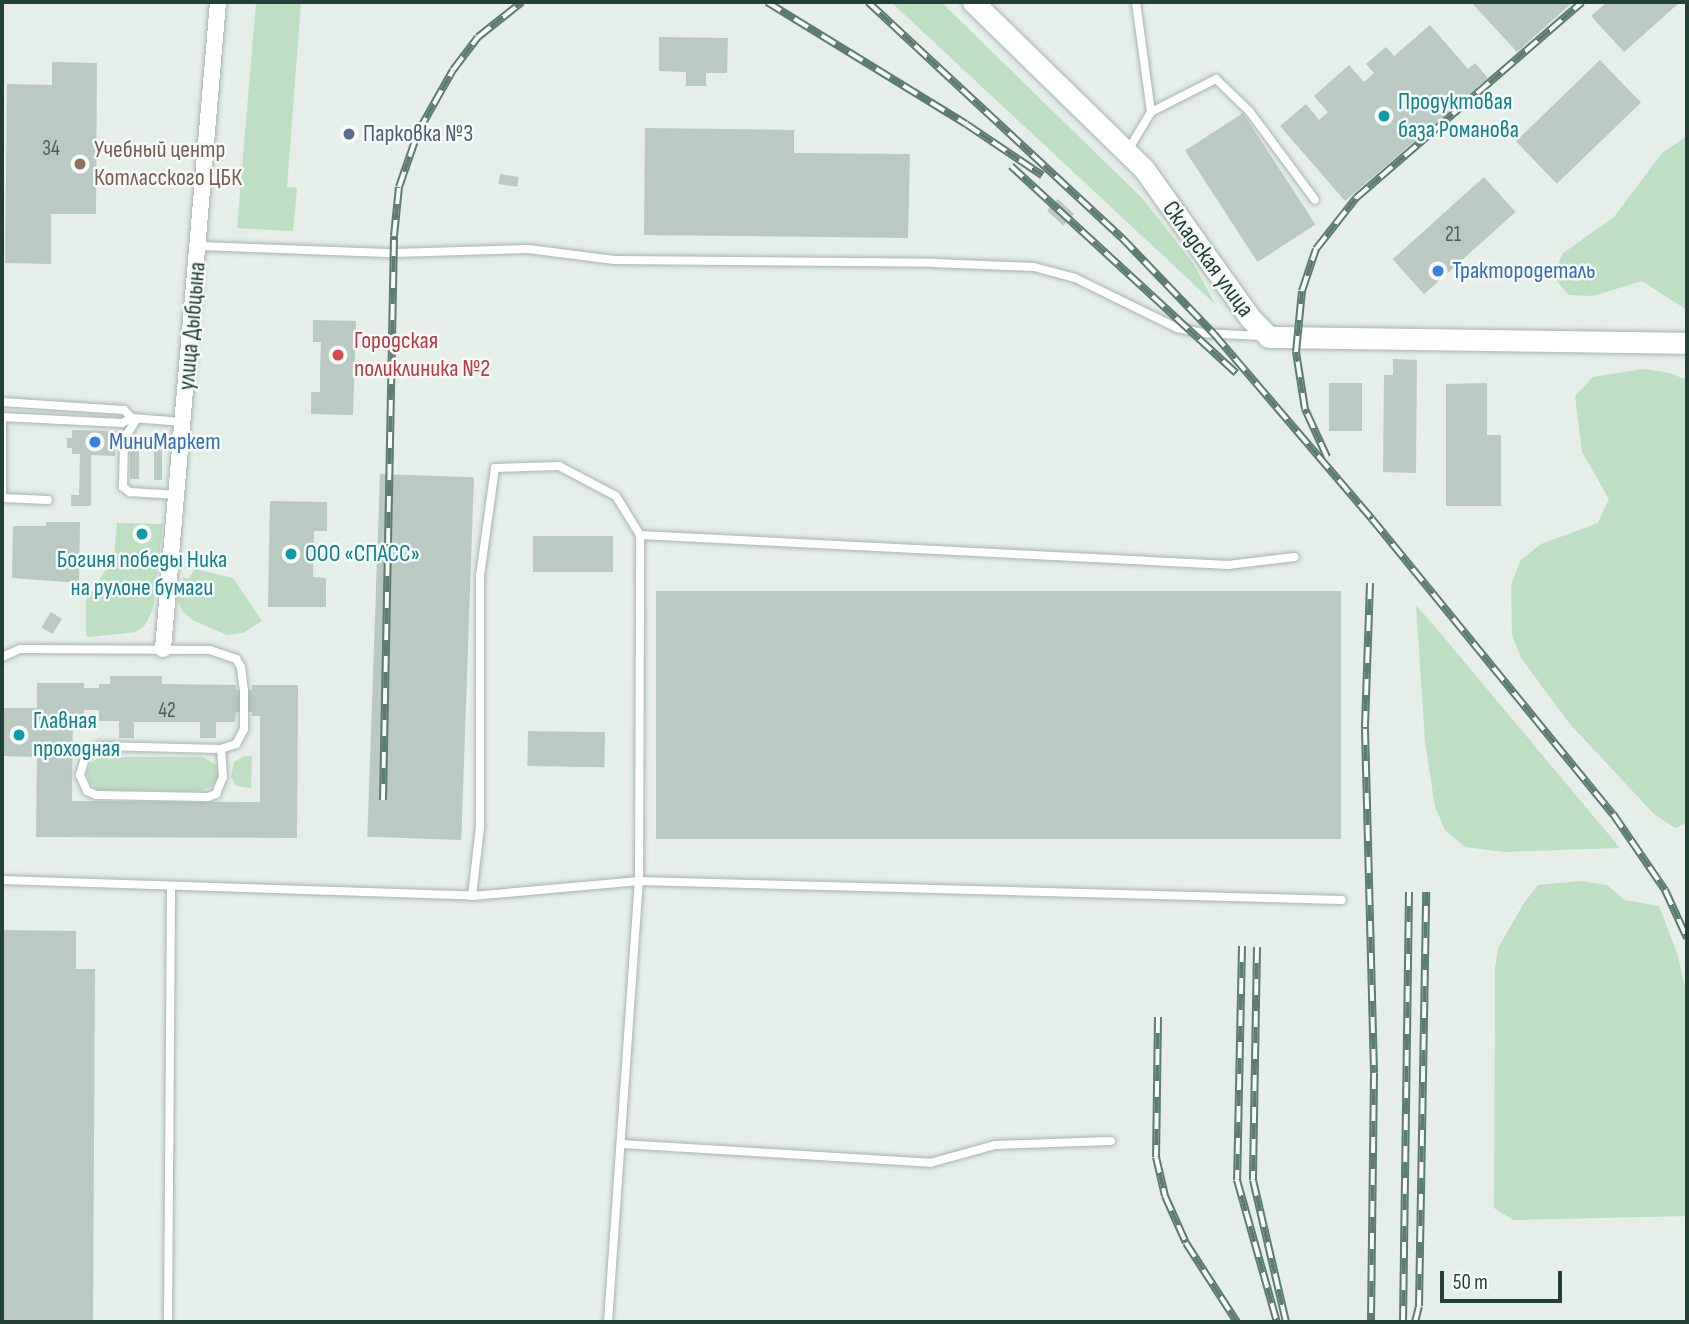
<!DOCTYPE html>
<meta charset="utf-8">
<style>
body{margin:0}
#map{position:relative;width:1689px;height:1324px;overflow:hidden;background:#e5eee9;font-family:"Sofia Sans Condensed",sans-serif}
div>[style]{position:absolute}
.green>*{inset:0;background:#bedfc4}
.building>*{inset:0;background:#bac9c2;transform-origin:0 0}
.roads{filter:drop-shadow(0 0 2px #a7b6b0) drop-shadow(0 0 2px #a7b6b0)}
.lane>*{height:8px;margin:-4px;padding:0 4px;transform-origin:4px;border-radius:4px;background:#fff}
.street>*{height:16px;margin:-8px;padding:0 8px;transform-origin:8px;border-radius:8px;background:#fff}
.secondary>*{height:21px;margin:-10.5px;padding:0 10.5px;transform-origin:10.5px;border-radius:10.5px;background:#fff}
.rail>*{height:8px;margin-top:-4px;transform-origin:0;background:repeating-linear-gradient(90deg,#f6faf8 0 16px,#5e7c71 0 32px);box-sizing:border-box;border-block:2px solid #5e7c71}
.dots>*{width:19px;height:19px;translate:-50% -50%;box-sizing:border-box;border:4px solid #f6faf8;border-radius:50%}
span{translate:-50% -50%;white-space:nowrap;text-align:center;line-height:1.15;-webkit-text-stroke:5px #f6faf8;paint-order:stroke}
.number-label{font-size:21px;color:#496259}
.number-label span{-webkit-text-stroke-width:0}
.culture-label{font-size:24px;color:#0d838f}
.left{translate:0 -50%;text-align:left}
.service-label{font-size:24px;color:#4e5e75}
.education-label{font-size:24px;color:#785e54}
.street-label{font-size:24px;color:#234036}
.shop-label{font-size:24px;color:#366cbe}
.health-label{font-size:24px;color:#be3a42}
.frame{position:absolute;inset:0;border:4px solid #234036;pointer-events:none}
.scale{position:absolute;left:1440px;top:1271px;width:122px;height:32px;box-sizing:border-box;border:4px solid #234036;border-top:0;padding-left:9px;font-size:21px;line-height:24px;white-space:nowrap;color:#234036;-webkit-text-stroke:5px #f6faf8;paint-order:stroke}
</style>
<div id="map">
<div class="green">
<div style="clip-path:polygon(256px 2px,301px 2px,287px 187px,297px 188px,293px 231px,237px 228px)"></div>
<div style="clip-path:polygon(891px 2px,941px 2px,1143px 199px,1193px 263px,1215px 304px)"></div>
<div style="clip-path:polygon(1687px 136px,1687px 310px,1642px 281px,1593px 296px,1569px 295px,1552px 276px,1563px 253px,1614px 217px,1662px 153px)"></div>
<div style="clip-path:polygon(1643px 369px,1670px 373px,1687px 380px,1687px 823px,1675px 828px,1654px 814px,1569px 723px,1521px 658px,1512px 635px,1511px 585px,1520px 561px,1541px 544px,1598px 523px,1609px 499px,1582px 452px,1575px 396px,1593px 377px)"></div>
<div style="clip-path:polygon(117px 523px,163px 524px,153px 609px,145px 625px,136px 632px,89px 637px,86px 636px,86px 600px,114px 557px)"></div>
<div style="clip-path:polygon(195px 569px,233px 578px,262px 621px,243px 633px,227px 635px,192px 620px,183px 612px,176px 597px,183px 577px,188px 579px)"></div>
<div style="clip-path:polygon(1416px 605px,1442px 635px,1620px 848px,1504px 852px,1465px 847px,1445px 830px,1435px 807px,1425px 741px)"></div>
<div style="clip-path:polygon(244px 756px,252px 756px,251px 788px,236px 786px,231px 777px,234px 762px)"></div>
<div style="clip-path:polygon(100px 757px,203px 757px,217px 766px,218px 778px,211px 787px,200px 791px,98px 790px,90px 783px,87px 773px,91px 763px)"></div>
<div style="clip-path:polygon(1580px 881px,1607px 885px,1625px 900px,1659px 906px,1677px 953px,1687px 995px,1687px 1216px,1513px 1220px,1494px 1208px,1495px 968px,1498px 948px,1524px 903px,1538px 885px)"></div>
</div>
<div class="building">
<div style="clip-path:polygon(1471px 2px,1573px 2px,1517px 52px)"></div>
<div style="clip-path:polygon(1607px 2px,1680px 2px,1624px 52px,1591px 16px)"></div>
<div style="clip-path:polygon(1430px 25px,1468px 69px,1475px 63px,1488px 78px,1345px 201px,1280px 126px,1306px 104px,1319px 120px,1328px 112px,1314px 96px,1349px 65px,1364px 82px,1374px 73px,1366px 64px,1386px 47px,1394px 56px)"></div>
<div style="clip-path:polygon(659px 37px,728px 38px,727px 73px,706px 73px,706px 86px,686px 86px,686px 72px,659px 71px)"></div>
<div style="left:1600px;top:60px;width:59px;height:117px;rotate:46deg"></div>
<div style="clip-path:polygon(52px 62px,97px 63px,96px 214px,51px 214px,51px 264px,5px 263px,7px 84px,52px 85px)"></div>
<div style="left:1243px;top:113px;width:133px;height:69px;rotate:57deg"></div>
<div style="clip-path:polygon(645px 128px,794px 130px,794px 153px,910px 154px,908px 238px,644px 235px)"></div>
<div style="left:500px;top:174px;width:19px;height:10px;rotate:9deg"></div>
<div style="left:1484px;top:177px;width:47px;height:123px;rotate:48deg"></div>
<div style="left:1058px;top:199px;width:22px;height:16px;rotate:43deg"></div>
<div style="clip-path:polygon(313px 320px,356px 321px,353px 415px,311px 414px,311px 392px,320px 392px,320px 369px,321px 342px,313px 342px)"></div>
<div style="clip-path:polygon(1393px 359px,1417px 360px,1416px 473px,1383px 472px,1384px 375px,1393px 375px)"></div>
<div style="left:1329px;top:383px;width:33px;height:48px"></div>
<div style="clip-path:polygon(1487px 383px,1487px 435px,1501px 435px,1501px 506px,1446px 506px,1446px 384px)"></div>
<div style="clip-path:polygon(72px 430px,116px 431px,115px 456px,91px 455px,91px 506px,71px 506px,71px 495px,79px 495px,80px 454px,72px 454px,72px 448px,67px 448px,67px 438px,72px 438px)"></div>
<div style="left:130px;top:444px;width:9px;height:35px"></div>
<div style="left:154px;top:445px;width:8px;height:35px"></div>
<div style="left:380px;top:474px;width:94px;height:363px;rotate:2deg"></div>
<div style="clip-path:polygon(270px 501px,327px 502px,327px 531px,314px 531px,313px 577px,326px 578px,326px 607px,268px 607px)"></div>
<div style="clip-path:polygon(46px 522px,80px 522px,79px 583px,12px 578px,13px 526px,46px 526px)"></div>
<div style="left:533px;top:536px;width:80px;height:36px"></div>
<div style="left:656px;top:591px;width:685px;height:248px"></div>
<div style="left:51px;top:612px;width:13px;height:18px;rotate:32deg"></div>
<div style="clip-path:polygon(evenodd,110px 676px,162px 676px,162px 684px,236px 685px,236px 690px,252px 690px,252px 685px,298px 685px,297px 838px,36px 837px,37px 757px,2px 756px,2px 708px,37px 708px,37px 683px,84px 683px,84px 688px,99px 688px,99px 684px,110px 684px,110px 676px,84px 710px,99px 710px,99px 721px,119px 721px,119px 738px,134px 738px,134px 722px,200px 722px,200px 738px,216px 738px,216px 722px,235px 722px,236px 712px,252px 712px,252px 716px,260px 716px,260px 802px,72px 801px,73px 714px,84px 714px,84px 710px)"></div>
<div style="left:528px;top:731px;width:77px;height:35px;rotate:1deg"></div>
<div style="clip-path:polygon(2px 930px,76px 931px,76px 969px,95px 969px,93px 1322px,2px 1322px)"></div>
</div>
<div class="roads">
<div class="lane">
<div style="left:1151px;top:112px;width:73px;rotate:-26.9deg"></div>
<div style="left:1216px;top:79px;width:47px;rotate:44.1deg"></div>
<div style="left:1250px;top:112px;width:109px;rotate:53.5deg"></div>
<div style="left:1127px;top:152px;width:47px;rotate:-59deg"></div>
<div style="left:1151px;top:112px;width:111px;rotate:-97.8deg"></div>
<div style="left:199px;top:246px;width:195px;rotate:2.1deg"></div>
<div style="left:394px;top:253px;width:134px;rotate:-1.7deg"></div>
<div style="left:528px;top:249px;width:87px;rotate:7.3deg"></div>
<div style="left:614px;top:260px;width:320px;rotate:0.5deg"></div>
<div style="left:934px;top:263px;width:100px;rotate:2.3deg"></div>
<div style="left:1034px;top:267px;width:42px;rotate:15deg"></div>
<div style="left:1075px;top:278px;width:114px;rotate:26.1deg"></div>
<div style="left:1177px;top:328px;width:25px;rotate:11deg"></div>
<div style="left:1202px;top:333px;width:60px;rotate:2.9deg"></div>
<div style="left:2px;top:402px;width:122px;rotate:3.8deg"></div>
<div style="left:124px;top:410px;width:11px;rotate:45deg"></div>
<div style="left:136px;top:420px;width:22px;rotate:122deg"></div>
<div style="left:124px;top:439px;width:48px;rotate:91.2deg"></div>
<div style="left:123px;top:487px;width:9px;rotate:36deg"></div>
<div style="left:130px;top:492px;width:47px;rotate:3.7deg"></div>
<div style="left:48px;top:500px;width:46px;rotate:-177.5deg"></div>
<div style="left:2px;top:498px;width:81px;rotate:-90deg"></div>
<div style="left:2px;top:417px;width:120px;rotate:2.9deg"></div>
<div style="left:122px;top:423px;width:11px;rotate:-27deg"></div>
<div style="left:132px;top:418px;width:51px;rotate:4.5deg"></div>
<div style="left:2px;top:657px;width:20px;rotate:-24deg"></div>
<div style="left:20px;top:649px;width:190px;rotate:0.3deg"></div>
<div style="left:210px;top:650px;width:28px;rotate:19deg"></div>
<div style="left:236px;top:659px;width:9px;rotate:58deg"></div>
<div style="left:241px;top:667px;width:23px;rotate:83deg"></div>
<div style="left:244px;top:690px;width:39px;rotate:90deg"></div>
<div style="left:244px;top:729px;width:17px;rotate:118deg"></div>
<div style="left:236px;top:744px;width:16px;rotate:162deg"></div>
<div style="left:221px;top:749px;width:123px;rotate:-178.6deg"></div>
<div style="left:98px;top:746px;width:15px;rotate:143deg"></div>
<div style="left:86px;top:755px;width:21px;rotate:107deg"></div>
<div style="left:80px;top:775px;width:17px;rotate:66deg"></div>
<div style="left:87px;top:791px;width:10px;rotate:24deg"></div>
<div style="left:96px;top:795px;width:112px;rotate:1deg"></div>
<div style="left:208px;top:797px;width:9px;rotate:-21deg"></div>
<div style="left:216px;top:794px;width:18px;rotate:-68deg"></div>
<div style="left:223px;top:777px;width:28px;rotate:-94deg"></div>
<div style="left:2px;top:880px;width:470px;rotate:1.9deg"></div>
<div style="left:472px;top:896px;width:168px;rotate:-5.1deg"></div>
<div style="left:639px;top:881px;width:703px;rotate:1.55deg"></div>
<div style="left:472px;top:896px;width:69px;rotate:-83.4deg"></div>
<div style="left:480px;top:827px;width:251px;rotate:-90deg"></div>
<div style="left:480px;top:576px;width:109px;rotate:-82.1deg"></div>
<div style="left:495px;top:468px;width:64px;rotate:-1.8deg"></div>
<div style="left:559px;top:466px;width:64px;rotate:27.8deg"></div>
<div style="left:616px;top:496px;width:46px;rotate:58.4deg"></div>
<div style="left:622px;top:1144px;width:309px;rotate:3.5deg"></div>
<div style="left:930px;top:1163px;width:67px;rotate:-15.5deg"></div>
<div style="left:995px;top:1145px;width:116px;rotate:-2deg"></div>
<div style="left:168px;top:1322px;width:436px;rotate:-89.6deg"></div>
<div style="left:608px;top:1322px;width:442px;rotate:-86deg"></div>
<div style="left:639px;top:881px;width:346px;rotate:-89.8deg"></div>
<div style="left:640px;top:535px;width:589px;rotate:2.92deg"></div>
<div style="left:1228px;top:565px;width:67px;rotate:-6.8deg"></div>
</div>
<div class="street">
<div style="left:163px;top:649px;width:649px;rotate:-85.14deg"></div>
</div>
<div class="secondary">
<div style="left:973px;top:2px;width:239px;rotate:44.3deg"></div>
<div style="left:1144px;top:169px;width:184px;rotate:54.5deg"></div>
<div style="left:1251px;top:319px;width:25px;rotate:45deg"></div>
<div style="left:1269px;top:337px;width:418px;rotate:0.8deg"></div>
</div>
</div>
<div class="rail">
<div style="left:767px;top:2px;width:233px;rotate:31.5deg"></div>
<div style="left:966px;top:124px;width:92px;rotate:33.9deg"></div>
<div style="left:868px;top:2px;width:347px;rotate:42.9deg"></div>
<div style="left:1122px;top:238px;width:133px;rotate:46.2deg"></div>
<div style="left:1214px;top:334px;width:243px;rotate:49.5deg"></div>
<div style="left:1372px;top:519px;width:381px;rotate:50.8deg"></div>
<div style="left:1613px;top:814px;width:92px;rotate:55.6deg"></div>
<div style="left:1665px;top:890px;width:53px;rotate:65.4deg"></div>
<div style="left:1011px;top:166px;width:306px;rotate:42.6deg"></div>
<div style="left:1327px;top:457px;width:53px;rotate:-114.6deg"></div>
<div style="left:1305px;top:409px;width:58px;rotate:-99deg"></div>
<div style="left:1296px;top:352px;width:61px;rotate:-84.4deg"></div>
<div style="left:1302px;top:291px;width:44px;rotate:-71.6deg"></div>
<div style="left:1316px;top:249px;width:65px;rotate:-51.9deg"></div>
<div style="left:1356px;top:198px;width:299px;rotate:-40.9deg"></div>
<div style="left:1370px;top:583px;width:146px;rotate:92deg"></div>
<div style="left:1365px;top:729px;width:344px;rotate:88.5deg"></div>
<div style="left:1374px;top:1073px;width:249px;rotate:90.7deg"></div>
<div style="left:383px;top:800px;width:564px;rotate:-88.88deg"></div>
<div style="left:394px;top:236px;width:49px;rotate:-84.2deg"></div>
<div style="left:399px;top:187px;width:58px;rotate:-70.9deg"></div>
<div style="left:418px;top:132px;width:71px;rotate:-60.6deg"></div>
<div style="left:453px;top:70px;width:41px;rotate:-52.9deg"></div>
<div style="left:478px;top:37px;width:56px;rotate:-38.5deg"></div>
<div style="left:1242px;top:946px;width:234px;rotate:91.2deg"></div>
<div style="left:1237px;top:1180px;width:148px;rotate:74.3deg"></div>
<div style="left:1257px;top:947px;width:233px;rotate:91deg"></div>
<div style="left:1253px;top:1180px;width:146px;rotate:76.9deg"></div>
<div style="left:1158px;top:1017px;width:140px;rotate:90.8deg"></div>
<div style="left:1156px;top:1157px;width:40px;rotate:77deg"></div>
<div style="left:1165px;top:1196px;width:51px;rotate:65.9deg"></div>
<div style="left:1186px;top:1243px;width:94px;rotate:57.2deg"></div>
<div style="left:1403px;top:1322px;width:430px;rotate:-89.2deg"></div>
<div style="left:1415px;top:1322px;width:16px;rotate:-76deg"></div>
<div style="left:1419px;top:1306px;width:414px;rotate:-89deg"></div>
</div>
<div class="dots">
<div style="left:1384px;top:116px;background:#0f9aa8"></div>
<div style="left:349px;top:134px;background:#5c6f8a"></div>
<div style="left:80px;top:164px;background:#8d6e63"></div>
<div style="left:1438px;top:271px;background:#3f7fe0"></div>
<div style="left:338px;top:355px;background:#e0444e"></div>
<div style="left:95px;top:442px;background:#3f7fe0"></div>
<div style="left:142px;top:534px;background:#0f9aa8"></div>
<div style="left:291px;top:554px;background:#0f9aa8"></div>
<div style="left:19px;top:735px;background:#0f9aa8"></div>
</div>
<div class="number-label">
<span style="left:51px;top:149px">34</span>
<span style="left:1453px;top:235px">21</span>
<span style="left:167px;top:711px">42</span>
</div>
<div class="culture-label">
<span class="left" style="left:1398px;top:116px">Продуктовая<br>база Романова</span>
<span class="left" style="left:305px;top:554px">ООО «СПАСС»</span>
<span style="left:142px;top:574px">Богиня победы Ника<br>на рулоне бумаги</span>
<span class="left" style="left:33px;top:735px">Главная<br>проходная</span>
</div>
<div class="service-label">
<span class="left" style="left:363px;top:134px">Парковка №3</span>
</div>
<div class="education-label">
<span class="left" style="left:94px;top:164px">Учебный центр<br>Котласского ЦБК</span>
</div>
<div class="street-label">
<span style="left:1208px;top:259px;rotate:54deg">Складская улица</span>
<span style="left:192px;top:326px;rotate:-85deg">улица Дыбцына</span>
</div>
<div class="shop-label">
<span class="left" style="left:1452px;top:271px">Трактородеталь</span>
<span class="left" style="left:109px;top:442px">MиниMаркет</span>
</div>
<div class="health-label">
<span class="left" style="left:354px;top:355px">Городская<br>поликлиника №2</span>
</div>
<div class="frame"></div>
<div class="scale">50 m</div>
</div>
